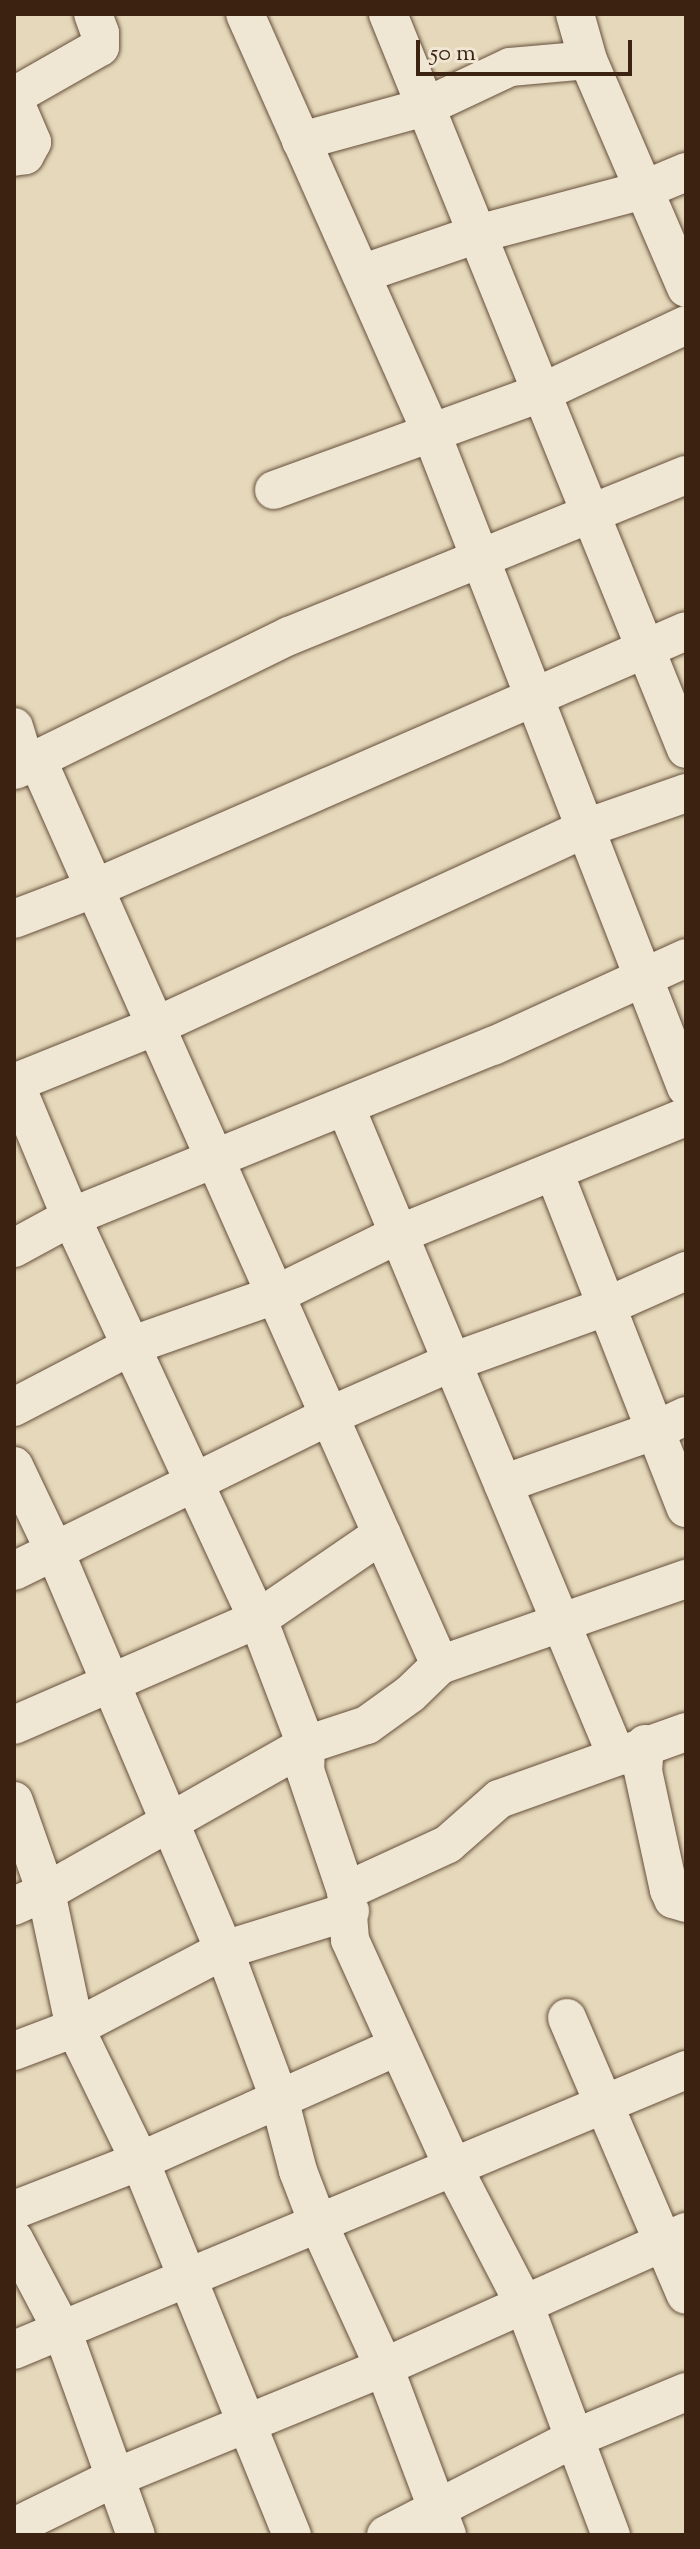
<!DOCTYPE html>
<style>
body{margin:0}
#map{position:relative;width:700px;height:2549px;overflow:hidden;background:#e6d9bb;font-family:"Sorts Mill Goudy",serif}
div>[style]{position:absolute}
.roads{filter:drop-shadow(0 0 2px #66503c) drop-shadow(0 0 2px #66503c)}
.minor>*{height:38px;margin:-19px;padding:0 19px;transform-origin:19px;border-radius:19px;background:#efe6d3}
span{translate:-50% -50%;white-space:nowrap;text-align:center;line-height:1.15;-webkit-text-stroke:7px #efe6d3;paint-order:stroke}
.frame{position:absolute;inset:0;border:16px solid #3b2211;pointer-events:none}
.scale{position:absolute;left:416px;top:40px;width:216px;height:36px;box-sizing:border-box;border:4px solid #3b2211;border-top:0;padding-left:10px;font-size:24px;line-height:28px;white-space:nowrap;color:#3b2211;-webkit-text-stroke:6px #efe6d3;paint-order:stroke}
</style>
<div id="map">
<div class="roads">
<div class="minor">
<div style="left:245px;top:14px;width:458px;rotate:66deg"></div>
<div style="left:431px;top:432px;width:703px;rotate:68.73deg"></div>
<div style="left:388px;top:14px;width:793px;rotate:67.93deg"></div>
<div style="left:575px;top:14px;width:48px;rotate:74.2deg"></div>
<div style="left:588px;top:60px;width:248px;rotate:66.7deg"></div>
<div style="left:14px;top:96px;width:99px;rotate:-29.7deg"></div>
<div style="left:100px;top:47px;width:14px;rotate:-90deg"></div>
<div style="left:100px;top:33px;width:20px;rotate:-110deg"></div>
<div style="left:14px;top:100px;width:46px;rotate:66.8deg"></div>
<div style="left:32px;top:142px;width:15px;rotate:118deg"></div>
<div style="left:25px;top:155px;width:11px;rotate:170deg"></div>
<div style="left:301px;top:141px;width:129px;rotate:-15.3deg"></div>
<div style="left:425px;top:107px;width:94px;rotate:-25.2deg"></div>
<div style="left:510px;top:67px;width:78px;rotate:-5.1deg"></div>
<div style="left:361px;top:274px;width:123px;rotate:-19deg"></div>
<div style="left:477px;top:234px;width:172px;rotate:-14.8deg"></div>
<div style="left:643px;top:190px;width:47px;rotate:-22.7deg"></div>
<div style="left:274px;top:490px;width:284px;rotate:-20deg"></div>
<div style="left:541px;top:393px;width:160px;rotate:-25.1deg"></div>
<div style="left:14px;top:727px;width:41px;rotate:72.9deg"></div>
<div style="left:37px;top:759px;width:992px;rotate:66.02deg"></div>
<div style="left:15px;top:770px;width:305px;rotate:-26.1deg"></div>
<div style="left:289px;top:636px;width:428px;rotate:-22.1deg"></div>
<div style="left:14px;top:919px;width:87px;rotate:-20.9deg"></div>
<div style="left:95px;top:888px;width:644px;rotate:-23.5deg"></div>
<div style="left:14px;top:1081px;width:147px;rotate:67.3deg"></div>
<div style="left:71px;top:1217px;width:443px;rotate:65.1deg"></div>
<div style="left:258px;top:1619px;width:135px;rotate:69.1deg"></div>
<div style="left:306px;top:1745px;width:25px;rotate:92deg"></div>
<div style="left:305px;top:1770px;width:128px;rotate:71.3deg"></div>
<div style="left:346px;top:1891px;width:49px;rotate:85.3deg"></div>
<div style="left:350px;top:1940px;width:249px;rotate:65.6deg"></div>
<div style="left:453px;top:2167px;width:154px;rotate:62.6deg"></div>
<div style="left:524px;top:2304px;width:247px;rotate:69.4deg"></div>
<div style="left:14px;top:1083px;width:153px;rotate:-21.9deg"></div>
<div style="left:156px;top:1026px;width:473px;rotate:-24.7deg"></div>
<div style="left:586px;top:828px;width:106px;rotate:-19.3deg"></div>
<div style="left:346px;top:1108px;width:703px;rotate:67.34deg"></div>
<div style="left:554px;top:1172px;width:361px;rotate:68.6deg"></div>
<div style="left:14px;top:1248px;width:65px;rotate:-28.5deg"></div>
<div style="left:71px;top:1217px;width:455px;rotate:-22.1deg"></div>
<div style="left:493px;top:1046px;width:212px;rotate:-24.5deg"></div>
<div style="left:14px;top:1407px;width:134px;rotate:-27.5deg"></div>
<div style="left:133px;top:1345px;width:151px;rotate:-19.4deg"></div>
<div style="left:275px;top:1295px;width:138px;rotate:-26.2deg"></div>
<div style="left:399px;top:1234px;width:310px;rotate:-22.2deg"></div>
<div style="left:14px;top:1466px;width:95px;rotate:64.5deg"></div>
<div style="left:55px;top:1552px;width:432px;rotate:67deg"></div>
<div style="left:224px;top:1950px;width:158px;rotate:69.6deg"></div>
<div style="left:279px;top:2098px;width:75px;rotate:75.4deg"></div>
<div style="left:298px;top:2171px;width:56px;rotate:69deg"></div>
<div style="left:318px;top:2223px;width:158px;rotate:65.4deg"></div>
<div style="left:384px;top:2367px;width:179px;rotate:69.4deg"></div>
<div style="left:503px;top:1484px;width:162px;rotate:-19.4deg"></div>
<div style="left:656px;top:1430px;width:33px;rotate:-25deg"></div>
<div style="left:14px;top:1571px;width:351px;rotate:-26.2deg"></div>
<div style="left:329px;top:1416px;width:134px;rotate:-23.7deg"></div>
<div style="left:452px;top:1362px;width:163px;rotate:-19.8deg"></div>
<div style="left:605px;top:1307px;width:89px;rotate:-24deg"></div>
<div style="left:14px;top:1725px;width:266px;rotate:-23.5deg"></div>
<div style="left:258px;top:1619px;width:150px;rotate:-34.4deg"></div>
<div style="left:645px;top:1744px;width:27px;rotate:94deg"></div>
<div style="left:643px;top:1771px;width:122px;rotate:77.7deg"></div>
<div style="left:669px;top:1890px;width:10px;rotate:66deg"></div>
<div style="left:673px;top:1899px;width:14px;rotate:17deg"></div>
<div style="left:14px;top:1801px;width:96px;rotate:70.6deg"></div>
<div style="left:46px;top:1892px;width:139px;rotate:78deg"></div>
<div style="left:75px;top:2028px;width:148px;rotate:64deg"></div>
<div style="left:140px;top:2161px;width:404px;rotate:67.9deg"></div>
<div style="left:346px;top:1891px;width:112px;rotate:-24.7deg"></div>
<div style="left:448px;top:1844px;width:68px;rotate:-41.4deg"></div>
<div style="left:499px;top:1799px;width:199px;rotate:-19.7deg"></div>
<div style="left:14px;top:1906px;width:35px;rotate:-24deg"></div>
<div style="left:46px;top:1892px;width:299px;rotate:-29.5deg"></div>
<div style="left:306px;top:1745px;width:64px;rotate:-18.2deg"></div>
<div style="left:367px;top:1725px;width:53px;rotate:-35.8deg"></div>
<div style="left:410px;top:1694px;width:42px;rotate:-44deg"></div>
<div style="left:440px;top:1665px;width:261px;rotate:-19.3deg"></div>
<div style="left:567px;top:2018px;width:301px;rotate:66.8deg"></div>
<div style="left:14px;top:2051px;width:65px;rotate:-20.7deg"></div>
<div style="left:75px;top:2028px;width:168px;rotate:-27.6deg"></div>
<div style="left:224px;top:1950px;width:132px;rotate:-17.2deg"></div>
<div style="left:14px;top:2210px;width:135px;rotate:-21.3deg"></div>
<div style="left:140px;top:2161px;width:282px;rotate:-24deg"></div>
<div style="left:14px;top:2239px;width:103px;rotate:62.2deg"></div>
<div style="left:62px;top:2330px;width:218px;rotate:70.2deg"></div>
<div style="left:14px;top:2350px;width:728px;rotate:-22.62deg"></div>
<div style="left:14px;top:2527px;width:111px;rotate:-26.1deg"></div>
<div style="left:114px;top:2478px;width:292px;rotate:-22.3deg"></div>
<div style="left:384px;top:2367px;width:331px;rotate:-24.1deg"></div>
<div style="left:386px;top:2535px;width:212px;rotate:-27.2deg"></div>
<div style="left:575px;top:2438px;width:120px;rotate:-22.5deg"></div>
</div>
</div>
<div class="frame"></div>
<div class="scale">50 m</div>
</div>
